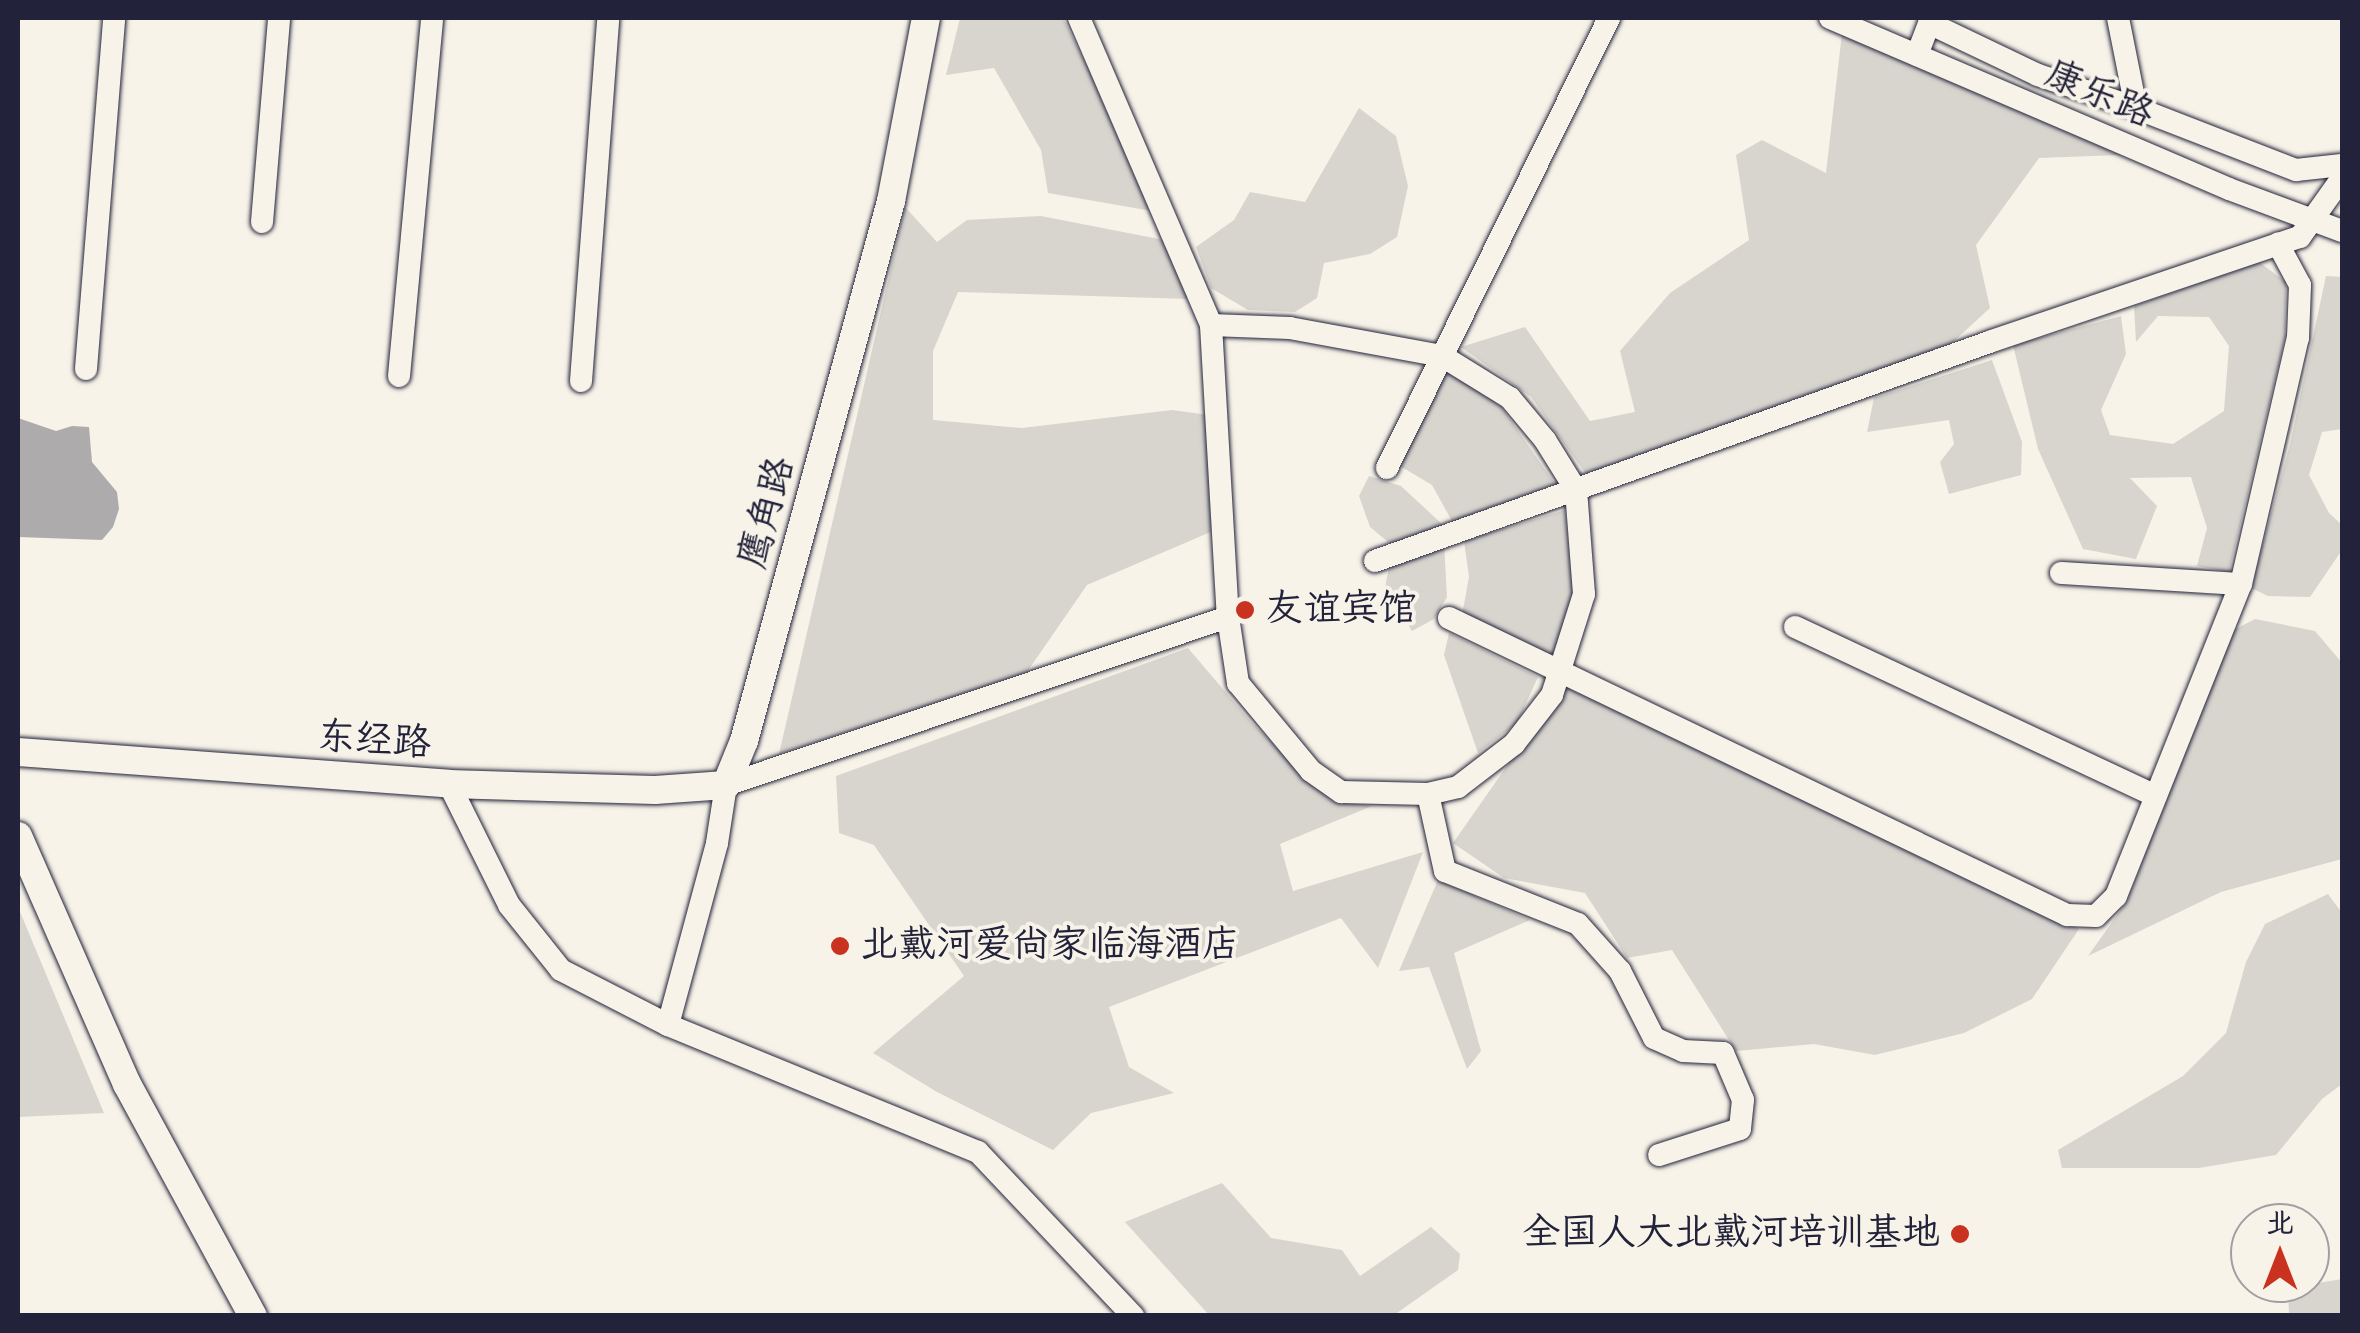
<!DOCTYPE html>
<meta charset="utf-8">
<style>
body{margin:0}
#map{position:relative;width:2360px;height:1333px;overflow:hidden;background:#f7f3e8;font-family:Mynerve,"LXGW WenKai TC",sans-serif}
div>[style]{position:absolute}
.green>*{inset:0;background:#d8d5cf}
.water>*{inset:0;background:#aeabad}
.roads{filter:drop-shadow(0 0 2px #22223b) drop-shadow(0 0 2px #22223b)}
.minor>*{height:22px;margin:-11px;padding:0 11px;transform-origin:11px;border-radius:11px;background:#f7f3e8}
.major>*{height:28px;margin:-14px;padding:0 14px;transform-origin:14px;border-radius:14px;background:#f7f3e8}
.dots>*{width:28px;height:28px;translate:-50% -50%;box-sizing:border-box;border:5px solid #f7f3e8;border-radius:50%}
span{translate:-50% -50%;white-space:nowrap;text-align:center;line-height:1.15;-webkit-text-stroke:8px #f7f3e8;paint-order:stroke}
.street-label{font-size:38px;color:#22223b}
.poi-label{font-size:38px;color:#22223b}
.left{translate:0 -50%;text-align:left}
.right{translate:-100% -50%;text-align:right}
.frame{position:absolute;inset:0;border:20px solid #22223b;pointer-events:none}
.north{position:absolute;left:2230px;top:1203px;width:100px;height:100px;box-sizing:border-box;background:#f7f3e8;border:2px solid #a29fa3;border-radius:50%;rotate:0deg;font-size:28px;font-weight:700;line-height:40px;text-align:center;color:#22223b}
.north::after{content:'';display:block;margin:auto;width:35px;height:45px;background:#c8321e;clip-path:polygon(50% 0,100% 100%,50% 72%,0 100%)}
</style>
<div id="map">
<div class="green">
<div style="clip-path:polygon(960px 18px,1063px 18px,1134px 160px,1152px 211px,1048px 193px,1041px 150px,994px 68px,946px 75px)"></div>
<div style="clip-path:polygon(1842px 33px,2121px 155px,2039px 158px,1976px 245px,1990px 308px,1942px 352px,1586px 474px,1531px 397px,1461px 347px,1525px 327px,1590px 421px,1635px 412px,1620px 351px,1670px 293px,1749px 240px,1736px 155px,1762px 140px,1826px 173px)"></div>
<div style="clip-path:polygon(1359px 108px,1396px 136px,1408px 186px,1397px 237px,1370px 254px,1324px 263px,1317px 298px,1295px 312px,1248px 310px,1211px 288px,1196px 247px,1234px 220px,1250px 192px,1305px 202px)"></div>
<div style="clip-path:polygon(905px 207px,937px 242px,967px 220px,1041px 216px,1164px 240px,1191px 299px,958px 292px,933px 351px,933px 420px,1022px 428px,1172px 410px,1216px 416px,1220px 528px,1087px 585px,1027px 672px,779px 754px)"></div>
<div style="clip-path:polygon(2259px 262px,2286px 282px,2285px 338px,2229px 572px,2197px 566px,2207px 528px,2191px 477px,2130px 478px,2157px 506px,2136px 559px,2083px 549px,2038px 449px,2013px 345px,2121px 316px,2126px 354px,2101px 410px,2110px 435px,2173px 444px,2224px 411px,2229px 346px,2209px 317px,2158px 316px,2136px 342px,2134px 306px)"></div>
<div style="clip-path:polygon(2326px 276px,2342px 277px,2342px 429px,2322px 432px,2309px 475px,2329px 513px,2342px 525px,2342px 550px,2310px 597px,2268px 596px,2251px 588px,2290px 444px)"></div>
<div style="clip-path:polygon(1992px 360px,2022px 442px,2021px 475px,1949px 494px,1940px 462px,1954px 444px,1949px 420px,1867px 432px,1874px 398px)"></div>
<div style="clip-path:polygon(1449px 364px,1498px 402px,1555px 484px,1453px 523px,1432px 485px,1400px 466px)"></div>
<div style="clip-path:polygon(1369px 476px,1401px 486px,1443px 525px,1447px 597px,1434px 619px,1412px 631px,1385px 588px,1393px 546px,1370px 527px,1359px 496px)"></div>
<div style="clip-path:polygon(1565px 510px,1574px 601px,1555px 658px,1462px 615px,1469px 577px,1464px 541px)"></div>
<div style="clip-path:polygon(2255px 619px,2315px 631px,2342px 663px,2342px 859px,2221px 892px,2088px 956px,2127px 901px,2230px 632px)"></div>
<div style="clip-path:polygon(1449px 633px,1538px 677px,1517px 723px,1478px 753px,1444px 655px)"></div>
<div style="clip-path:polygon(1188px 648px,1251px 722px,1332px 801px,1372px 806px,1280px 844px,1293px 891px,1423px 852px,1378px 968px,1341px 918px,1109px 1007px,1129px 1067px,1174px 1093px,1091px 1113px,1053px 1150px,937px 1092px,873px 1053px,964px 976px,874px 845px,839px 833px,836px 776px)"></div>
<div style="clip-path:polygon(1565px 683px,2079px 929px,2032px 999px,1964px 1033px,1875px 1055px,1814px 1044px,1736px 1051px,1672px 950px,1627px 958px,1585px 893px,1504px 878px,1453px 843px)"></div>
<div style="clip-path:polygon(1438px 880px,1530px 920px,1454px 953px,1481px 1051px,1467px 1069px,1429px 967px,1399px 971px)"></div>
<div style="clip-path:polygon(2328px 894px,2342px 913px,2342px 1084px,2322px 1099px,2276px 1155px,2199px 1168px,2062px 1168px,2058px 1150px,2183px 1076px,2226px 1033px,2246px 962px,2265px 924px)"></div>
<div style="clip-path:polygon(18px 907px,104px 1113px,18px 1117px)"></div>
<div style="clip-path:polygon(1222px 1183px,1271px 1238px,1342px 1250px,1360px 1276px,1431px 1227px,1460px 1254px,1458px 1270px,1394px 1315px,1209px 1315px,1125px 1222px)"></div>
<div style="clip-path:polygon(2342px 1279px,2342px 1315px,2289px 1315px,2288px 1288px)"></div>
</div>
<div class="water">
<div style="clip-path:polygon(18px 418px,56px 431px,72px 426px,89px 427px,92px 462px,117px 492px,119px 509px,113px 527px,102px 540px,18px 537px)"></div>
</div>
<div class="roads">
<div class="minor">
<div style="left:1079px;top:18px;width:334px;rotate:66.7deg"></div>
<div style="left:1211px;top:325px;width:292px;rotate:86.7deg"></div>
<div style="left:1228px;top:617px;width:67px;rotate:81.4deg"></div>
<div style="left:1238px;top:683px;width:114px;rotate:50.3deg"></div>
<div style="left:1311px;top:771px;width:37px;rotate:35deg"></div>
<div style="left:1341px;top:792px;width:87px;rotate:1.3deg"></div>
<div style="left:1428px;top:794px;width:31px;rotate:-13deg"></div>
<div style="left:1458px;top:787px;width:71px;rotate:-37.5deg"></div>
<div style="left:1514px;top:744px;width:62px;rotate:-52.2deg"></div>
<div style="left:1552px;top:695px;width:106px;rotate:-72.4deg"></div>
<div style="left:1584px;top:594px;width:104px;rotate:-94.4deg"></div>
<div style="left:1576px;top:490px;width:59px;rotate:-121.8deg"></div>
<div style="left:1545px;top:440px;width:55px;rotate:-129.8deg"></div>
<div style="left:1510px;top:398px;width:80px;rotate:-148.3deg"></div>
<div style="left:1442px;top:356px;width:155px;rotate:-169.6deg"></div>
<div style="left:1290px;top:328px;width:79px;rotate:-177.8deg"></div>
<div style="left:1830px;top:18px;width:434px;rotate:23.2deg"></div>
<div style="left:2229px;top:189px;width:121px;rotate:20.4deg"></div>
<div style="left:2118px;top:18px;width:92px;rotate:78.7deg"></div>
<div style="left:2136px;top:108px;width:172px;rotate:21.2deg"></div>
<div style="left:2296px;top:170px;width:46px;rotate:-6.2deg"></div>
<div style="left:1917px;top:55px;width:34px;rotate:-69deg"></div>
<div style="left:1929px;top:23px;width:121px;rotate:25.5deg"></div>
<div style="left:2038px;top:75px;width:103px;rotate:18.6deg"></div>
<div style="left:262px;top:222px;width:205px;rotate:-85.2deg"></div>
<div style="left:86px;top:369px;width:352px;rotate:-85.4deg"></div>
<div style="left:399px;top:376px;width:360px;rotate:-84.7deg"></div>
<div style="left:581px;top:381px;width:364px;rotate:-85.7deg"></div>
<div style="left:1387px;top:468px;width:502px;rotate:-63.74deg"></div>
<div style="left:1375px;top:561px;width:655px;rotate:-19.62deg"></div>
<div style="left:1992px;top:341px;width:325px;rotate:-18.7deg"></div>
<div style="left:2300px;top:237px;width:72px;rotate:-54.6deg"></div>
<div style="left:2061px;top:573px;width:180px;rotate:3.5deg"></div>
<div style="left:1449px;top:618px;width:686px;rotate:25.67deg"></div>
<div style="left:2067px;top:915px;width:29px;rotate:2deg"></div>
<div style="left:2096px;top:916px;width:28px;rotate:-45deg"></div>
<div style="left:2116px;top:896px;width:336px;rotate:-68.2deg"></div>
<div style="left:2241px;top:584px;width:253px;rotate:-77deg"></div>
<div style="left:2298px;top:338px;width:53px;rotate:-87.8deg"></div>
<div style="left:2300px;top:285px;width:47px;rotate:-118.2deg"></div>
<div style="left:1795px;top:627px;width:398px;rotate:25.1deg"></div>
<div style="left:449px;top:784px;width:135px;rotate:63.6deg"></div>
<div style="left:509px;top:905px;width:83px;rotate:51.3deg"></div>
<div style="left:561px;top:970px;width:120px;rotate:27.2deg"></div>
<div style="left:668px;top:1025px;width:335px;rotate:22.3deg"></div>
<div style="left:978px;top:1152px;width:226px;rotate:46.6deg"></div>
<div style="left:1428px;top:794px;width:79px;rotate:77.6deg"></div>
<div style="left:1445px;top:871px;width:143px;rotate:21.7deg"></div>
<div style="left:1578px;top:924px;width:63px;rotate:48.2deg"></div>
<div style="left:1620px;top:971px;width:75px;rotate:63.1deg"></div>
<div style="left:1654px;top:1038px;width:32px;rotate:24deg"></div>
<div style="left:1683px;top:1051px;width:40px;rotate:2.9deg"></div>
<div style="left:1723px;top:1053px;width:51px;rotate:66.9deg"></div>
<div style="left:1743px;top:1100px;width:29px;rotate:96deg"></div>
<div style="left:1740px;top:1129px;width:85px;rotate:162.2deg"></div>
<div style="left:668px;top:1025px;width:188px;rotate:-74.9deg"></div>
<div style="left:717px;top:843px;width:59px;rotate:-81.2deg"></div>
<div style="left:726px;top:785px;width:529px;rotate:-18.5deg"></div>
</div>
<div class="major">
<div style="left:18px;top:752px;width:432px;rotate:4.2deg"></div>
<div style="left:449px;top:784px;width:206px;rotate:1.7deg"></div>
<div style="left:655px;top:790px;width:71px;rotate:-4deg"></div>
<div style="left:726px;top:785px;width:48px;rotate:-67.8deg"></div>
<div style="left:744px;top:741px;width:560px;rotate:-74.77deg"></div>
<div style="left:891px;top:201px;width:186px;rotate:-79.2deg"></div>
<div style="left:18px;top:836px;width:271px;rotate:66.3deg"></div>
<div style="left:127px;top:1084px;width:264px;rotate:61.5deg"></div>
</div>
</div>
<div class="dots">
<div style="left:1245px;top:610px;background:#c8321e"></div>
<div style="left:840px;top:946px;background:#c8321e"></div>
<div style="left:1960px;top:1234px;background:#c8321e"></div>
</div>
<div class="street-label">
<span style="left:2099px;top:95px;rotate:23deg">康乐路</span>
<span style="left:768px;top:513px;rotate:-75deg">鹰角路</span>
<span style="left:374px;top:741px;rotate:4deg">东经路</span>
</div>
<div class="poi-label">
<span class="left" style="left:1265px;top:610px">友谊宾馆</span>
<span class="left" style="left:860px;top:946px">北戴河爱尚家临海酒店</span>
<span class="right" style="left:1940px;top:1234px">全国人大北戴河培训基地</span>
</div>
<div class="frame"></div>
<div class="north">北</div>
</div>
